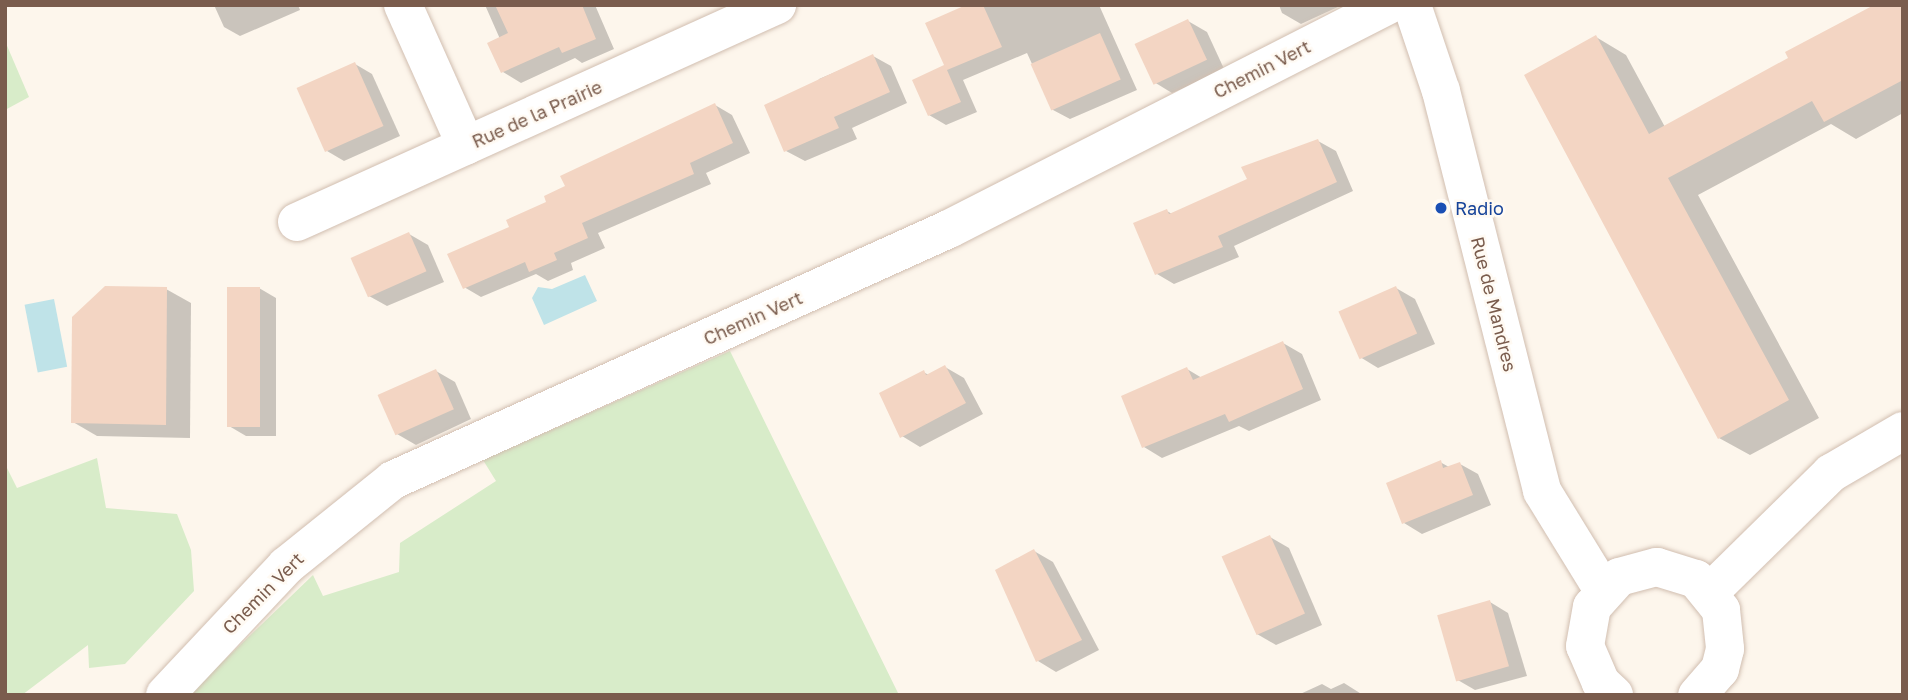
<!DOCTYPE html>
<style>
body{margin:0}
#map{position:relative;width:1908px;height:700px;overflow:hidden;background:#fdf6ec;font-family:"Golos Text",sans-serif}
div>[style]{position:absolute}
.green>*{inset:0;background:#d8ecc9}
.water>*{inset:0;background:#bfe3e8;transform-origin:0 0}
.shadow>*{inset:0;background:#0003}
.building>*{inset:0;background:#f3d5c3;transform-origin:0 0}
.roads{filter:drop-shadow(0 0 2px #d1beb0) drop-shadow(0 0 2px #d1beb0)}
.street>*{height:38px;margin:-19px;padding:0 19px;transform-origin:19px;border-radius:19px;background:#fff}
.secondary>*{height:38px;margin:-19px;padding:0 19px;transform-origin:19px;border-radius:19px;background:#fff}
.dots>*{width:19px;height:19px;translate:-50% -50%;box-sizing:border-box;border:4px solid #fffaf3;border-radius:50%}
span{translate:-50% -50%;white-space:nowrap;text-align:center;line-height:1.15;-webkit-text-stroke:5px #fffaf3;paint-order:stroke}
.street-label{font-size:18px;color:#7a5c4d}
.transit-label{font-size:18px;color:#164399}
.left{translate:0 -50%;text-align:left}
.frame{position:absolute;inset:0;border:7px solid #7a5c4d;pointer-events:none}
</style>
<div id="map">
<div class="green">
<div style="clip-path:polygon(5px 41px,29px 97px,5px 110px)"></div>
<div style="clip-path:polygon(730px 351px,899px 695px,188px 695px,313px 575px,323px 596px,399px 572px,400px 543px,496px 481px,483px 460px)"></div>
<div style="clip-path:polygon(97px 458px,106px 508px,177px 514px,191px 550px,194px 591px,125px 664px,89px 668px,88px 645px,22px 695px,5px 695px,5px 464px,17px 488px)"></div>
</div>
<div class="water">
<div style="clip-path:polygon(585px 275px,597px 301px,544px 325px,532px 298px,538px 287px,552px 289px)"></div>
<div style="left:54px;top:299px;width:69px;height:30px;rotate:79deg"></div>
</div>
<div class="shadow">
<div style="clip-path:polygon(214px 5px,298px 5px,300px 10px,240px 36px,224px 27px)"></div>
<div style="clip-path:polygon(485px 5px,595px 5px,614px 49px,582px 63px,575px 58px,521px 83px,503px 72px,500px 39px)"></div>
<div style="clip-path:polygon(971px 5px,1099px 5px,1137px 90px,1070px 119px,1053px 110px,1027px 53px,963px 80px,977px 112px,946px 125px,929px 115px)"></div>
<div style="clip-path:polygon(1279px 5px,1339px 5px,1340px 6px,1301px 24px,1282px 13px)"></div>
<div style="clip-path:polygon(1903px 5px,1903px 113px,1856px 139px,1831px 124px,1698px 195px,1819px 418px,1750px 455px,1719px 438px,1596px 37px,1626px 55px,1665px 127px)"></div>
<div style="clip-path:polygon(1188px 21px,1207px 32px,1225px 71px,1172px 93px,1154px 82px)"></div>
<div style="clip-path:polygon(873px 56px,891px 66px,907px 103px,852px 128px,857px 139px,805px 161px,786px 151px,819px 79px)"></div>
<div style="clip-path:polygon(355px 64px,372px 74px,400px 136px,344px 161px,327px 151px)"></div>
<div style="clip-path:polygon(715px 105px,732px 115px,750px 153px,706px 173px,711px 184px,598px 233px,605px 248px,571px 263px,573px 270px,548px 281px,536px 274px,481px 297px,464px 287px,512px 228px)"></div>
<div style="clip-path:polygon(1318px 141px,1336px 151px,1353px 191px,1234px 246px,1239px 257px,1174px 284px,1157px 274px,1167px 211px,1172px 214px,1249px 180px)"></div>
<div style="clip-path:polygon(409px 234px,428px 245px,444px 282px,387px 306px,369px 296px)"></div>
<div style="clip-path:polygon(259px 288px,276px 298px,276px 436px,246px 436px,229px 426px)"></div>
<div style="clip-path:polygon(1396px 288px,1415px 299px,1435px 344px,1378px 368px,1360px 357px)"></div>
<div style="clip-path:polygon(166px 289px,191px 303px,190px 438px,97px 436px,73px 422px)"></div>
<div style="clip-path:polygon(1283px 343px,1302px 354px,1321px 400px,1249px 431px,1239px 426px,1162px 458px,1144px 447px,1187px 369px,1202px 378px)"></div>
<div style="clip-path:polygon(945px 367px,964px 378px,983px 414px,920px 447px,902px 436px,923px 372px,929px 375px)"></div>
<div style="clip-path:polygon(436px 371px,455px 382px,471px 419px,416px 445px,397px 434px)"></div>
<div style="clip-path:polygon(1440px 462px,1449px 467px,1460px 464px,1478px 474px,1491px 505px,1422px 534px,1404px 523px)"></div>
<div style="clip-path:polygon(1270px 537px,1289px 548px,1322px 625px,1276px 645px,1257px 634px)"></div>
<div style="clip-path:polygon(1034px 551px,1053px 562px,1099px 650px,1056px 672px,1038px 661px,998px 570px)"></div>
<div style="clip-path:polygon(1490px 602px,1508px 613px,1527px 676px,1475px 690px,1456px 679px)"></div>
<div style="clip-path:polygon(1344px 683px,1363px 695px,1298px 695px,1322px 684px,1331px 689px)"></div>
</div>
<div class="building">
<div style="clip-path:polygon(495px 5px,582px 5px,596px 39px,562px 53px,559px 47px,501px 73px,487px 43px,508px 33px)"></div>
<div style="clip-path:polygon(966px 5px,983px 5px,1002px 47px,947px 70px,961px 102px,928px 116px,912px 80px,944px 65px,925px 23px)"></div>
<div style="clip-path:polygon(1874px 5px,1903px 5px,1903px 80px,1824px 122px,1812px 101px,1668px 178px,1789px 400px,1718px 439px,1524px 75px,1596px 35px,1649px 134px,1788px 58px,1785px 52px)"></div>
<div style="left:1188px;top:19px;width:45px;height:59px;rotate:65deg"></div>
<div style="left:1100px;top:33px;width:51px;height:76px;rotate:66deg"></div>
<div style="clip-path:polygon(873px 54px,890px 92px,834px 117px,839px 128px,784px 152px,764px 105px)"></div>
<div style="left:355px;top:62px;width:70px;height:64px;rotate:66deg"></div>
<div style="clip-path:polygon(715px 103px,733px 143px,690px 163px,694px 174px,582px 223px,588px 238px,554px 253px,557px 260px,529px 272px,525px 262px,463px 289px,447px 254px,509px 227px,506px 220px,546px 202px,544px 196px,565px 186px,560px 176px)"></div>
<div style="clip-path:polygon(1318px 139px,1337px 182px,1218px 236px,1223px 247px,1155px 275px,1133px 223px,1167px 209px,1169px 214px,1247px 179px,1241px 167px)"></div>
<div style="left:409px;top:232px;width:43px;height:64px;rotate:66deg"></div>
<div style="clip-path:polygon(105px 286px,167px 287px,166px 425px,71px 423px,72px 317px)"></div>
<div style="left:1396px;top:286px;width:52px;height:63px;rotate:66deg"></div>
<div style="left:227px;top:287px;width:33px;height:140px"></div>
<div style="clip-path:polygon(1283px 341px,1303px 389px,1229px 422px,1225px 414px,1142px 448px,1121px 396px,1187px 367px,1193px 380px)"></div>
<div style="clip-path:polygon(945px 365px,966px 403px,900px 438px,879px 393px,924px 370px,926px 375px)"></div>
<div style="left:436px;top:369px;width:44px;height:64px;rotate:66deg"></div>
<div style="clip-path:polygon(1441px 460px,1443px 468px,1460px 462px,1473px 495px,1402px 524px,1386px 483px)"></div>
<div style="left:1270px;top:535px;width:86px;height:53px;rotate:66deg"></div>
<div style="clip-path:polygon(1034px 549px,1082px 640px,1036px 662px,995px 570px)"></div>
<div style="left:1490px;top:600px;width:69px;height:55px;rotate:74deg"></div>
</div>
<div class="roads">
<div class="street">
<div style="left:403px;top:5px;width:154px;rotate:65.9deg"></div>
<div style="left:297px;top:222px;width:527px;rotate:-24.33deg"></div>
<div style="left:1710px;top:592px;width:170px;rotate:-44.5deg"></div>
<div style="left:1831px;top:473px;width:83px;rotate:-30.3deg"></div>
<div style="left:165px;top:695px;width:177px;rotate:-46.8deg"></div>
<div style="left:286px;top:566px;width:137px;rotate:-38.8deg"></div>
<div style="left:393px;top:480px;width:610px;rotate:-24.3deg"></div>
<div style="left:949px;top:229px;width:493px;rotate:-27deg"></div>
</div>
<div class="secondary">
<div style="left:1412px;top:5px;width:91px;rotate:71.4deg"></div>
<div style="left:1441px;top:91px;width:413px;rotate:75.8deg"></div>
<div style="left:1542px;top:491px;width:116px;rotate:58.4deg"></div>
<div style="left:1614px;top:695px;width:18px;rotate:-137deg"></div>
<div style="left:1601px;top:683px;width:40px;rotate:-113.4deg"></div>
<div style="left:1585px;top:646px;width:40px;rotate:-80deg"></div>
<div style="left:1592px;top:607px;width:40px;rotate:-48deg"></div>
<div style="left:1619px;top:577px;width:39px;rotate:-15deg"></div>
<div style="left:1657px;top:567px;width:41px;rotate:17.1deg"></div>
<div style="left:1696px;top:579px;width:40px;rotate:51deg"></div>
<div style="left:1721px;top:610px;width:39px;rotate:84deg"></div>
<div style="left:1725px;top:649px;width:21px;rotate:104deg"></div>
<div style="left:1720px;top:669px;width:35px;rotate:131deg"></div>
</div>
</div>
<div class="dots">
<div style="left:1441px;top:208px;background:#1a4fb4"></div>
</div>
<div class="street-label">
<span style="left:1262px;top:69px;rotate:-27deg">Chemin Vert</span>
<span style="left:537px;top:114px;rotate:-24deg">Rue de la Prairie</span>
<span style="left:1494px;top:304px;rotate:76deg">Rue de Mandres</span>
<span style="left:753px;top:318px;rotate:-24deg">Chemin Vert</span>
<span style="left:263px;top:593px;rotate:-45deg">Chemin Vert</span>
</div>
<div class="transit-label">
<span class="left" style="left:1455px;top:208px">Radio</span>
</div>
<div class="frame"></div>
</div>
